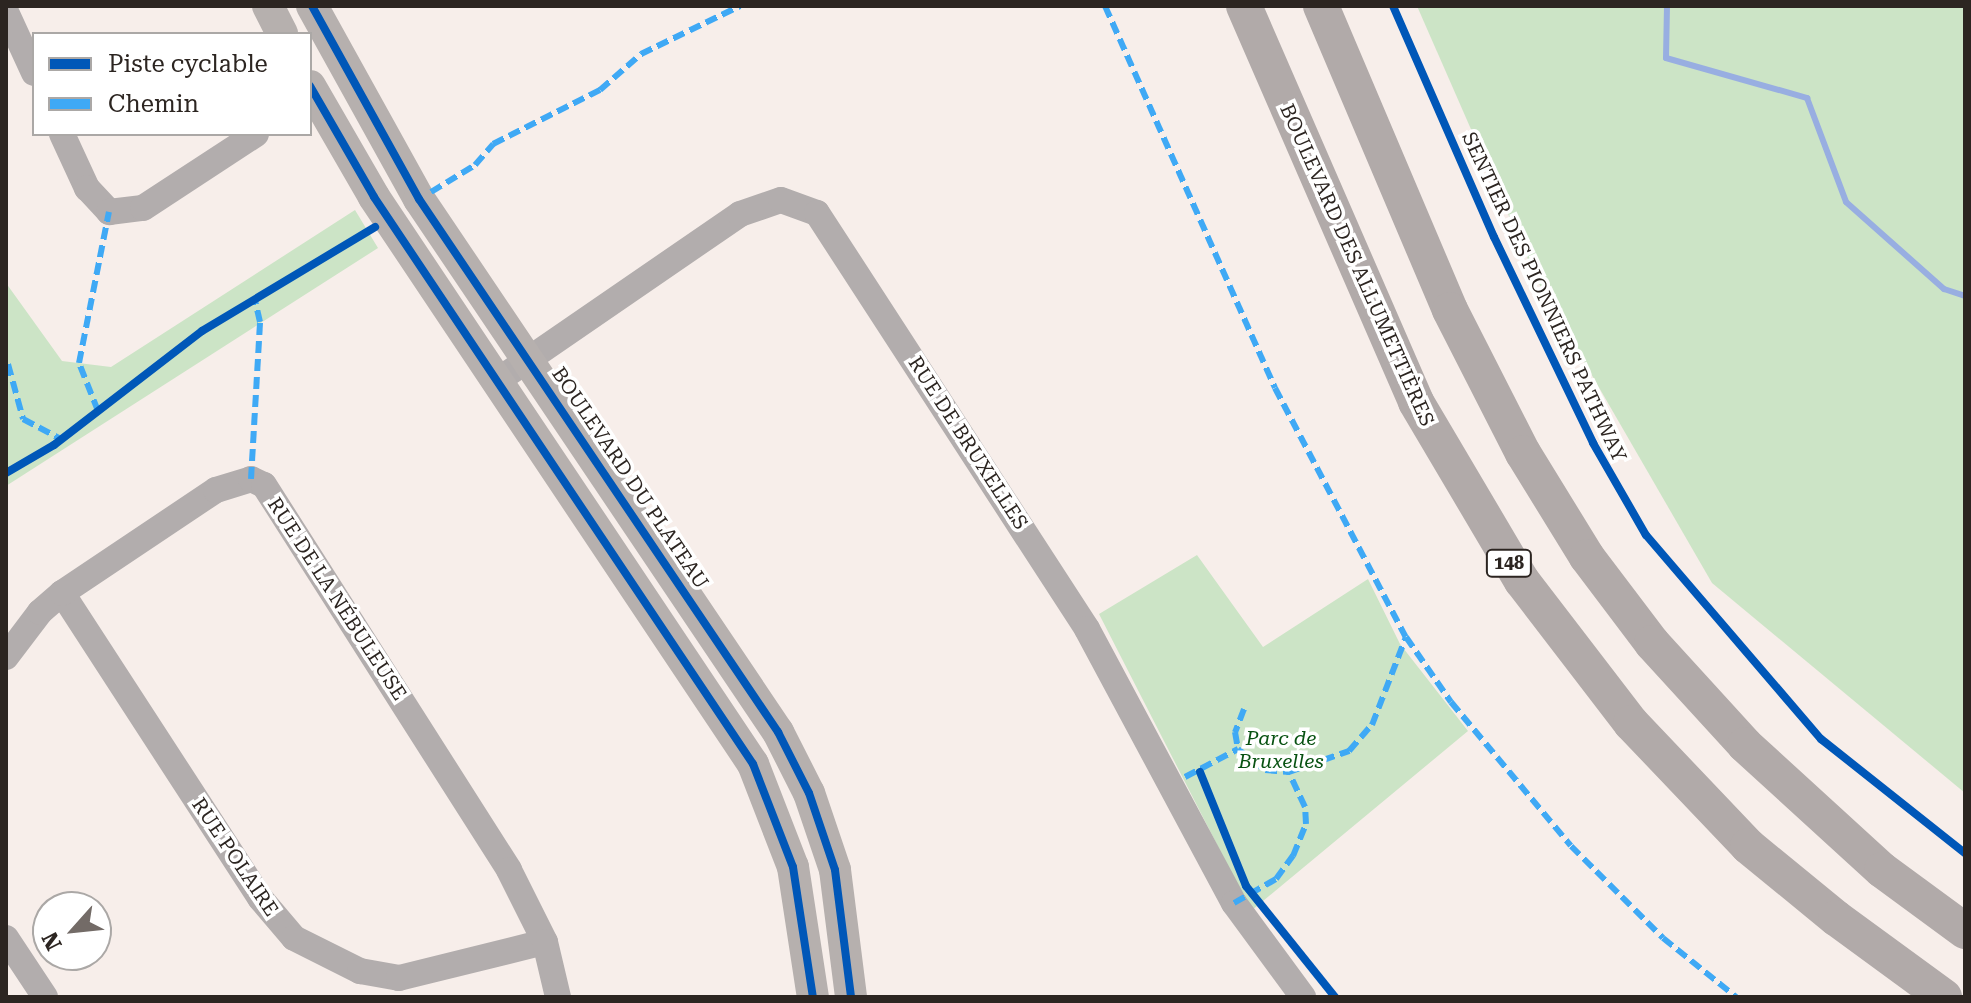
<!DOCTYPE html>
<meta charset="utf-8">
<style>
body{margin:0}
#map{position:relative;width:1971px;height:1003px;overflow:hidden;background:#f7eeea;font-family:"Roboto Serif",serif}
div>[style]{position:absolute}
.green>*{inset:0;background:#cce4c6}
.stream>*{height:6px;margin:-3px;padding:0 3px;transform-origin:3px;border-radius:3px;background:#98aee1}
.minor>*{height:26px;margin:-13px;padding:0 13px;transform-origin:13px;border-radius:13px;background:#b2adad}
.major>*{height:32px;margin:-16px;padding:0 16px;transform-origin:16px;border-radius:16px;background:#b6b0ae}
.highway>*{height:36px;margin:-18px;padding:0 18px;transform-origin:18px;border-radius:18px;background:#b1aaa9}
.quiet>*{height:6px;margin-top:-3px;transform-origin:0;background:repeating-linear-gradient(90deg,#3fa9f5 0 12px,transparent 0 18px)}
.cycleway>*{height:8px;margin:-4px;padding:0 4px;transform-origin:4px;border-radius:4px;background:#0057b8}
span{translate:-50% -50%;white-space:nowrap;text-align:center;line-height:1.15;-webkit-text-stroke:7px #fff;paint-order:stroke}
.shield-label span{padding:2px 6px;background:#fff;border:2px solid;border-radius:6px;-webkit-text-stroke-width:0}
.shield-label{font-size:18px;color:#2c2521;font-weight:700}
.street-label{font-size:20px;color:#2c2521}
.park-label{font-size:20px;color:#085212;font-style:italic}
.frame{position:absolute;inset:0;border:8px solid #2c2521;pointer-events:none}
.legend{position:absolute;left:32px;top:32px;width:280px;height:104px;box-sizing:border-box;background:#fff;border:2px solid #aba8a6;margin:0;padding:10px 14px;list-style:none;font-size:24px;color:#2c2521}
.legend li{display:flex;align-items:center;gap:16px;height:40px}
.legend b{width:40px;border:2px solid #aba8a6}
.north{position:absolute;left:32px;top:891px;width:80px;height:80px;box-sizing:border-box;background:#fff;border:2px solid #aba8a6;border-radius:50%;rotate:243deg;font-size:22px;font-weight:700;line-height:32px;text-align:center;color:#2c2521}
.north::after{content:'';display:block;margin:auto;width:28px;height:36px;background:#736b67;clip-path:polygon(50% 0,100% 100%,50% 72%,0 100%)}
</style>
<div id="map">
<div class="green">
<div style="clip-path:polygon(1417px 6px,1965px 6px,1965px 793px,1712px 583px,1538px 282px)"></div>
<div style="clip-path:polygon(355px 210px,378px 248px,6px 486px,6px 283px,62px 361px,111px 367px)"></div>
<div style="clip-path:polygon(1197px 555px,1263px 647px,1368px 579px,1400px 644px,1468px 731px,1251px 911px,1099px 614px)"></div>
</div>
<div class="stream">
<div style="left:1667px;top:6px;width:52px;rotate:91.1deg"></div>
<div style="left:1666px;top:58px;width:147px;rotate:15.8deg"></div>
<div style="left:1807px;top:98px;width:111px;rotate:69.4deg"></div>
<div style="left:1846px;top:202px;width:131px;rotate:41.6deg"></div>
<div style="left:1944px;top:289px;width:22px;rotate:18deg"></div>
</div>
<div class="minor">
<div style="left:6px;top:12px;width:67px;rotate:65.3deg"></div>
<div style="left:62px;top:134px;width:60px;rotate:65.2deg"></div>
<div style="left:87px;top:188px;width:33px;rotate:47deg"></div>
<div style="left:109px;top:212px;width:34px;rotate:-7deg"></div>
<div style="left:143px;top:208px;width:135px;rotate:-33.2deg"></div>
<div style="left:500px;top:379px;width:291px;rotate:-34.5deg"></div>
<div style="left:740px;top:214px;width:43px;rotate:-18.9deg"></div>
<div style="left:781px;top:200px;width:38px;rotate:20deg"></div>
<div style="left:817px;top:213px;width:496px;rotate:57deg"></div>
<div style="left:1087px;top:629px;width:311px;rotate:61.8deg"></div>
<div style="left:1234px;top:903px;width:117px;rotate:53.7deg"></div>
<div style="left:62px;top:593px;width:364px;rotate:57deg"></div>
<div style="left:260px;top:898px;width:52px;rotate:49.6deg"></div>
<div style="left:294px;top:938px;width:74px;rotate:26.6deg"></div>
<div style="left:360px;top:971px;width:40px;rotate:10deg"></div>
<div style="left:399px;top:978px;width:150px;rotate:-13.9deg"></div>
<div style="left:6px;top:657px;width:56px;rotate:-52.9deg"></div>
<div style="left:40px;top:612px;width:29px;rotate:-41deg"></div>
<div style="left:62px;top:593px;width:185px;rotate:-33.8deg"></div>
<div style="left:216px;top:490px;width:37px;rotate:-17deg"></div>
<div style="left:251px;top:479px;width:14px;rotate:25deg"></div>
<div style="left:264px;top:485px;width:456px;rotate:57.5deg"></div>
<div style="left:509px;top:870px;width:80px;rotate:63.4deg"></div>
<div style="left:545px;top:942px;width:57px;rotate:76.7deg"></div>
<div style="left:6px;top:938px;width:71px;rotate:56.5deg"></div>
</div>
<div class="major">
<div style="left:268px;top:6px;width:31px;rotate:63deg"></div>
<div style="left:312px;top:6px;width:221px;rotate:61deg"></div>
<div style="left:419px;top:199px;width:643px;rotate:56.04deg"></div>
<div style="left:778px;top:732px;width:68px;rotate:63.1deg"></div>
<div style="left:809px;top:793px;width:81px;rotate:71.3deg"></div>
<div style="left:835px;top:870px;width:128px;rotate:82.8deg"></div>
<div style="left:310px;top:86px;width:128px;rotate:60deg"></div>
<div style="left:374px;top:197px;width:682px;rotate:56.24deg"></div>
<div style="left:753px;top:764px;width:110px;rotate:68.8deg"></div>
<div style="left:793px;top:867px;width:132px;rotate:81.3deg"></div>
</div>
<div class="highway">
<div style="left:1244px;top:6px;width:432px;rotate:66.5deg"></div>
<div style="left:1416px;top:402px;width:208px;rotate:59.4deg"></div>
<div style="left:1522px;top:581px;width:179px;rotate:52.5deg"></div>
<div style="left:1631px;top:723px;width:170px;rotate:46.4deg"></div>
<div style="left:1748px;top:846px;width:114px;rotate:39.3deg"></div>
<div style="left:1836px;top:918px;width:134px;rotate:36.2deg"></div>
<div style="left:1321px;top:6px;width:330px;rotate:67deg"></div>
<div style="left:1450px;top:310px;width:161px;rotate:63deg"></div>
<div style="left:1523px;top:453px;width:122px;rotate:58.4deg"></div>
<div style="left:1587px;top:557px;width:108px;rotate:52.9deg"></div>
<div style="left:1652px;top:643px;width:138px;rotate:47.6deg"></div>
<div style="left:1745px;top:745px;width:185px;rotate:42.4deg"></div>
<div style="left:1882px;top:870px;width:103px;rotate:36.3deg"></div>
</div>
<div class="quiet">
<div style="left:1105px;top:6px;width:418px;rotate:66deg"></div>
<div style="left:1275px;top:388px;width:281px;rotate:62.3deg"></div>
<div style="left:1406px;top:637px;width:79px;rotate:55.3deg"></div>
<div style="left:1451px;top:702px;width:187px;rotate:50.2deg"></div>
<div style="left:1571px;top:846px;width:130px;rotate:45deg"></div>
<div style="left:1663px;top:938px;width:94px;rotate:38.9deg"></div>
<div style="left:431px;top:192px;width:52px;rotate:-31.5deg"></div>
<div style="left:475px;top:165px;width:28px;rotate:-49deg"></div>
<div style="left:493px;top:144px;width:120px;rotate:-26.8deg"></div>
<div style="left:600px;top:90px;width:55px;rotate:-41.3deg"></div>
<div style="left:641px;top:54px;width:110px;rotate:-25.9deg"></div>
<div style="left:8px;top:364px;width:57px;rotate:74.7deg"></div>
<div style="left:23px;top:419px;width:43px;rotate:27.8deg"></div>
<div style="left:98px;top:411px;width:52px;rotate:-111.6deg"></div>
<div style="left:79px;top:363px;width:154px;rotate:-78.8deg"></div>
<div style="left:251px;top:479px;width:157px;rotate:-86.7deg"></div>
<div style="left:260px;top:322px;width:26px;rotate:-103deg"></div>
<div style="left:1244px;top:709px;width:25px;rotate:111deg"></div>
<div style="left:1235px;top:732px;width:17px;rotate:80deg"></div>
<div style="left:1238px;top:749px;width:34px;rotate:38deg"></div>
<div style="left:1265px;top:770px;width:24px;rotate:5deg"></div>
<div style="left:1289px;top:772px;width:64px;rotate:-19.3deg"></div>
<div style="left:1349px;top:751px;width:35px;rotate:-49deg"></div>
<div style="left:1372px;top:725px;width:94px;rotate:-68.9deg"></div>
<div style="left:1185px;top:777px;width:60px;rotate:-27.8deg"></div>
<div style="left:1234px;top:903px;width:48px;rotate:-29.7deg"></div>
<div style="left:1276px;top:879px;width:29px;rotate:-54deg"></div>
<div style="left:1293px;top:856px;width:35px;rotate:-68deg"></div>
<div style="left:1306px;top:824px;width:17px;rotate:-93deg"></div>
<div style="left:1305px;top:807px;width:38px;rotate:-115deg"></div>
</div>
<div class="cycleway">
<div style="left:312px;top:6px;width:221px;rotate:61deg"></div>
<div style="left:419px;top:199px;width:643px;rotate:56.04deg"></div>
<div style="left:778px;top:732px;width:68px;rotate:63.1deg"></div>
<div style="left:809px;top:793px;width:81px;rotate:71.3deg"></div>
<div style="left:835px;top:870px;width:128px;rotate:82.8deg"></div>
<div style="left:1393px;top:6px;width:252px;rotate:66.4deg"></div>
<div style="left:1494px;top:237px;width:229px;rotate:64.3deg"></div>
<div style="left:1593px;top:443px;width:106px;rotate:60.1deg"></div>
<div style="left:1646px;top:535px;width:269px;rotate:49.4deg"></div>
<div style="left:1821px;top:739px;width:184px;rotate:38.4deg"></div>
<div style="left:310px;top:86px;width:128px;rotate:60deg"></div>
<div style="left:374px;top:197px;width:682px;rotate:56.24deg"></div>
<div style="left:753px;top:764px;width:110px;rotate:68.8deg"></div>
<div style="left:793px;top:867px;width:132px;rotate:81.3deg"></div>
<div style="left:6px;top:473px;width:56px;rotate:-30.3deg"></div>
<div style="left:54px;top:445px;width:187px;rotate:-37.6deg"></div>
<div style="left:202px;top:331px;width:202px;rotate:-31deg"></div>
<div style="left:1200px;top:772px;width:123px;rotate:68deg"></div>
<div style="left:1246px;top:886px;width:142px;rotate:51.3deg"></div>
</div>
<div class="shield-label">
<span style="left:1509px;top:563px">148</span>
</div>
<div class="street-label">
<span style="left:1357px;top:265px;rotate:66deg">BOULEVARD DES ALLUMETTIÈRES</span>
<span style="left:1544px;top:297px;rotate:65deg">SENTIER DES PIONNIERS PATHWAY</span>
<span style="left:968px;top:443px;rotate:57deg">RUE DE BRUXELLES</span>
<span style="left:630px;top:478px;rotate:56deg">BOULEVARD DU PLATEAU</span>
<span style="left:337px;top:599px;rotate:57deg">RUE DE LA NÉBULEUSE</span>
<span style="left:235px;top:857px;rotate:56deg">RUE POLAIRE</span>
</div>
<div class="park-label">
<span style="left:1281px;top:750px">Parc de<br>Bruxelles</span>
</div>
<div class="frame"></div>
<ul class="legend">
<li><b style="height:10px;background:#0057b8"></b>Piste cyclable</li>
<li><b style="height:10px;background:#3fa9f5"></b>Chemin</li>
</ul>
<div class="north">N</div>
</div>
